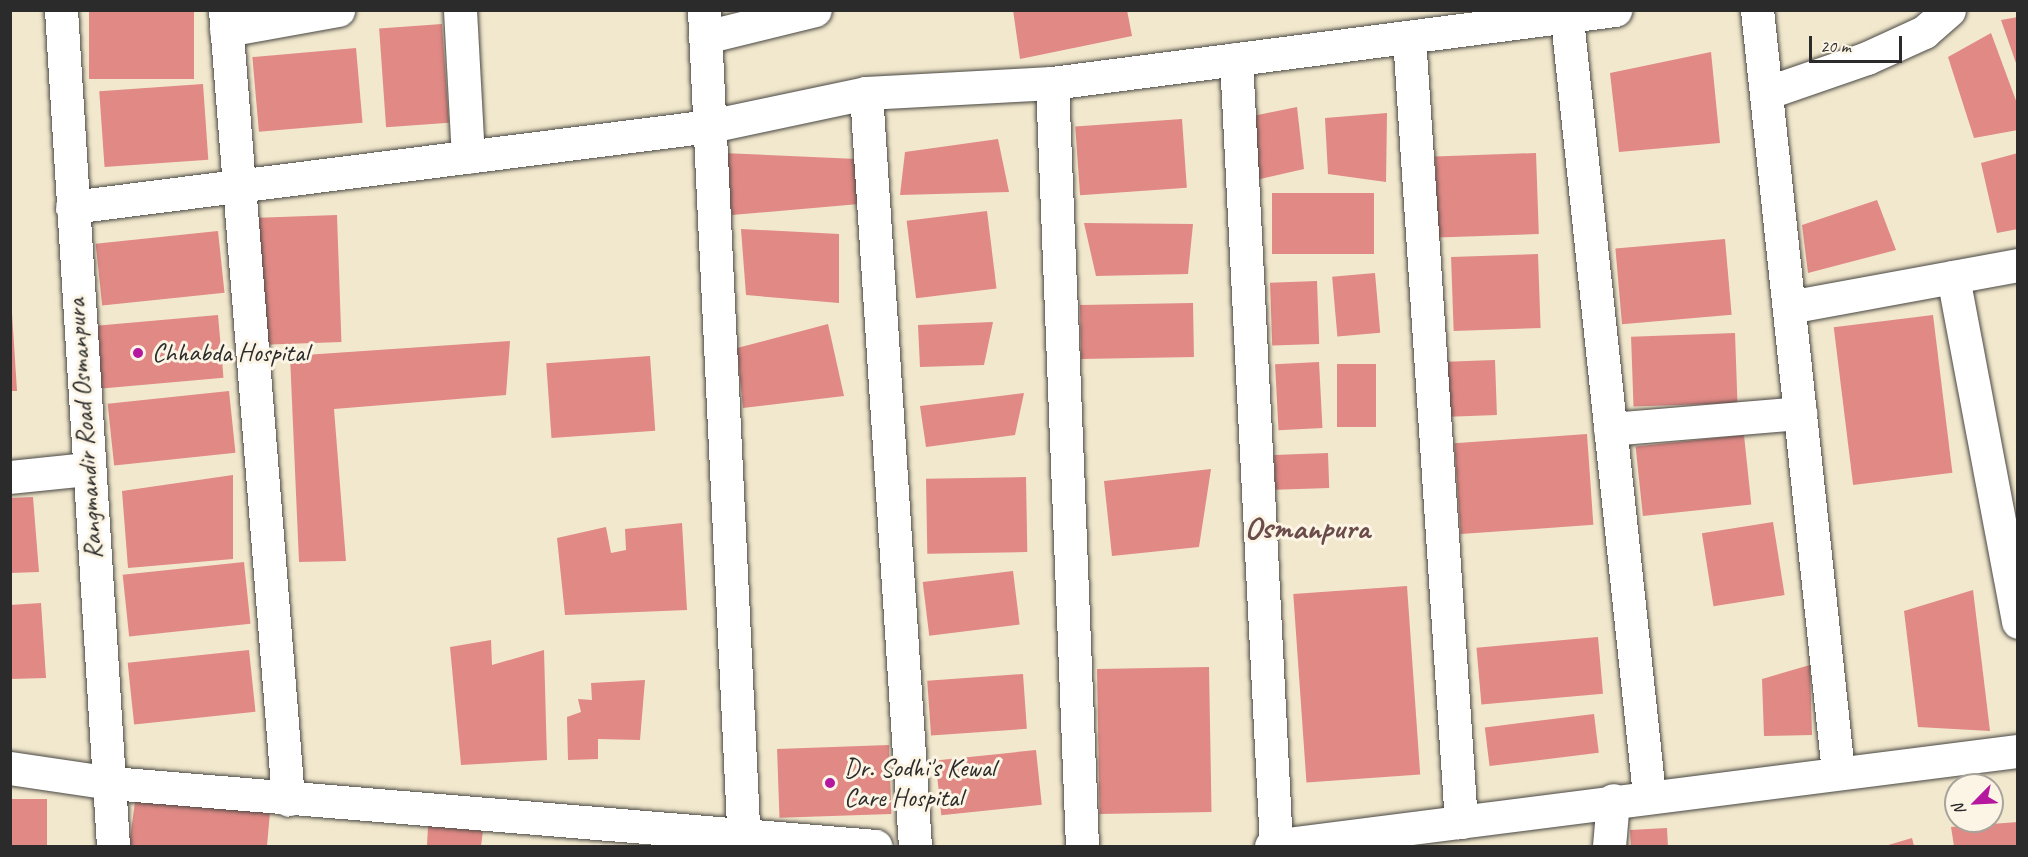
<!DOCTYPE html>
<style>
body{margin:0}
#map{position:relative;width:2028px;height:857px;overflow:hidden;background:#f2e8cd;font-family:Caveat,sans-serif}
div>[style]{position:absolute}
.building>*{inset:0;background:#e08985;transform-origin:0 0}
.roads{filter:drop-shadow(0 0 2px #494743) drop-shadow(0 0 2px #494743)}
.street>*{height:33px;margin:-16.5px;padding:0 16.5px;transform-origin:16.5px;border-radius:16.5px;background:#fff}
.secondary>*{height:33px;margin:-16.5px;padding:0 16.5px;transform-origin:16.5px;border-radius:16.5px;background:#fff}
.dots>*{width:16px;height:16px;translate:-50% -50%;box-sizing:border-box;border:3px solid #fcf5e5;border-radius:50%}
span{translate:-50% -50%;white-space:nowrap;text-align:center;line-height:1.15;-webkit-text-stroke:6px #fcf5e5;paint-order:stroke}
.poi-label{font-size:26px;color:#2b2b2b}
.left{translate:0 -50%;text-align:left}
.street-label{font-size:26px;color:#2b2b2b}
.district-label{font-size:32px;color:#6a4c4a;font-weight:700}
.frame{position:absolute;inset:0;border:12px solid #2b2b2b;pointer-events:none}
.north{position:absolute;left:1944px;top:773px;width:60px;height:60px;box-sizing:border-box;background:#fcf5e5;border:2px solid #a8a49b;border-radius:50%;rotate:246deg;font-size:16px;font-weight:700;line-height:24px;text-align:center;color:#2b2b2b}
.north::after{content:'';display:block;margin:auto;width:21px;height:27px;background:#b5179e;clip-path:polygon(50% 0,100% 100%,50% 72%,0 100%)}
.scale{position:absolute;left:1809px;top:36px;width:93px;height:27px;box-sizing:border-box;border:3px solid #2b2b2b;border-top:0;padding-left:8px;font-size:18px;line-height:21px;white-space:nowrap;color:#2b2b2b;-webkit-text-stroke:4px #fcf5e5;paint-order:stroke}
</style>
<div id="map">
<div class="building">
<div style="left:89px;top:10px;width:105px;height:69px"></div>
<div style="clip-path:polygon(1013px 10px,1127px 10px,1132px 36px,1020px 59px)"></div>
<div style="clip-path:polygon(2018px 17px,2018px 66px,2017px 66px,2001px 20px)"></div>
<div style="left:442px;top:24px;width:99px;height:63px;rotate:86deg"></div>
<div style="clip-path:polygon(1991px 33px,2018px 106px,2018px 130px,1974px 138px,1948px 57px)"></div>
<div style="left:356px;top:48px;width:75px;height:104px;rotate:85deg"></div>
<div style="clip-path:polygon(1711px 52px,1720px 143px,1619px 152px,1610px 73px)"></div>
<div style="left:203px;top:84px;width:76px;height:104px;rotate:86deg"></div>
<div style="clip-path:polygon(1297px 107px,1304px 169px,1256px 180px,1253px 116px)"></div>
<div style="clip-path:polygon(1387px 113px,1386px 182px,1328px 174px,1325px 118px)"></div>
<div style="left:1182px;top:119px;width:69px;height:107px;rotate:86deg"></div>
<div style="clip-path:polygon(998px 139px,1009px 192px,900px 195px,905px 152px)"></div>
<div style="clip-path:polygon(722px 153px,857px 159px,859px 204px,732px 215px)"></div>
<div style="left:1536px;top:153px;width:81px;height:101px;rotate:88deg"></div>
<div style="clip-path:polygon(2018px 153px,2018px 229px,1997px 233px,1981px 163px)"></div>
<div style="left:1272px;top:193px;width:102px;height:61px"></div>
<div style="clip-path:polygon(1877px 200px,1896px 250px,1808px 273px,1802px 225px)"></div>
<div style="left:987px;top:211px;width:78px;height:81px;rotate:83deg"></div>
<div style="left:337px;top:215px;width:127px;height:78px;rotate:88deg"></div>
<div style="clip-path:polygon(1084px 223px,1193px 224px,1188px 274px,1096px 276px)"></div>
<div style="clip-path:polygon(741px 229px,839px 234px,839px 303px,746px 295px)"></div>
<div style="left:218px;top:231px;width:62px;height:123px;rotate:84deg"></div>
<div style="left:1725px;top:239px;width:76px;height:110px;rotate:85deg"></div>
<div style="left:1538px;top:254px;width:74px;height:87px;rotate:88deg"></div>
<div style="left:1375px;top:273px;width:60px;height:43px;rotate:85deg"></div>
<div style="left:1317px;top:281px;width:63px;height:47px;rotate:88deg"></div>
<div style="left:1193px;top:303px;width:54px;height:113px;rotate:89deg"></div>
<div style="clip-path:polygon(10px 313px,12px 313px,17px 391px,10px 391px)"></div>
<div style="left:218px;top:315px;width:63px;height:122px;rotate:85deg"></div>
<div style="left:1933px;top:315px;width:159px;height:100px;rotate:83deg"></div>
<div style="clip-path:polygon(993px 322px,984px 365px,920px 367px,918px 325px)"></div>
<div style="clip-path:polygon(828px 324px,844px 396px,743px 408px,737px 348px)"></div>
<div style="left:1735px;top:333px;width:70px;height:104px;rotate:88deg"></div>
<div style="clip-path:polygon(510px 341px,506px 395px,334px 409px,346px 561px,299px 562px,290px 356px)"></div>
<div style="left:650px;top:356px;width:75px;height:104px;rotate:86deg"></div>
<div style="left:1495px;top:360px;width:55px;height:48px;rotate:88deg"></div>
<div style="left:1319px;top:362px;width:66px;height:44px;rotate:87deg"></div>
<div style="left:1337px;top:364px;width:39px;height:63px"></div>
<div style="left:229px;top:391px;width:62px;height:122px;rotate:84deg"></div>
<div style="clip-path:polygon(1024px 393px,1015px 435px,926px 447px,920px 406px)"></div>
<div style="left:1587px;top:434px;width:91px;height:133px;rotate:86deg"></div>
<div style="left:1744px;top:435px;width:70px;height:109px;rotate:84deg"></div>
<div style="left:1328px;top:453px;width:35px;height:54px;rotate:88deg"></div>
<div style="clip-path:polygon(1211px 469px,1199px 547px,1112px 556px,1104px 481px)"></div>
<div style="clip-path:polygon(233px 475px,233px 559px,128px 568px,122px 491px)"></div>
<div style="left:1026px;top:477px;width:75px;height:100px;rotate:89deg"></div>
<div style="clip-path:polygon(33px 497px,39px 572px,10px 573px,10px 498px)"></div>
<div style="left:1773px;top:522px;width:74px;height:72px;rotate:81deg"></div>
<div style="clip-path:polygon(682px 523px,687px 610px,565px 615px,557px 538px,606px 527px,611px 553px,626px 550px,625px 529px)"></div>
<div style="left:244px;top:562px;width:62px;height:122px;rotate:84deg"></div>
<div style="left:1013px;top:571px;width:54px;height:91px;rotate:83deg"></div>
<div style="left:1407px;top:586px;width:189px;height:114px;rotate:86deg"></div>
<div style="clip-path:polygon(1973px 590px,1990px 731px,1918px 727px,1904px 611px)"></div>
<div style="clip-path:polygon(41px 603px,46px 678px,10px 679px,10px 605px)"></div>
<div style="left:1598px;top:637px;width:57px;height:122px;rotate:85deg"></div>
<div style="clip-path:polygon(491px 640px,492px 665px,544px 650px,547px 760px,461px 765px,450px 647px)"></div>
<div style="left:249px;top:650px;width:62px;height:122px;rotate:84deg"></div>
<div style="clip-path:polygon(1810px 665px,1812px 735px,1764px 736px,1762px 679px)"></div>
<div style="left:1209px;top:667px;width:145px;height:112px;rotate:89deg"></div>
<div style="left:1023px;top:674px;width:55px;height:96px;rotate:86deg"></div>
<div style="clip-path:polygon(645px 680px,640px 740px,598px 739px,598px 759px,568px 760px,567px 717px,581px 712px,578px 699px,592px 700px,591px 683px)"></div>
<div style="left:1594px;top:714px;width:39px;height:110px;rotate:83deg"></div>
<div style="left:889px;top:745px;width:69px;height:112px;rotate:88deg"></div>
<div style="left:1036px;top:750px;width:55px;height:101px;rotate:84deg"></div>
<div style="left:10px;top:799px;width:37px;height:47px"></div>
<div style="clip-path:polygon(135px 802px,270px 812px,267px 846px,129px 846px)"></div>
<div style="clip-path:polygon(2018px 822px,2018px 846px,1954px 846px,1951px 827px)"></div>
<div style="clip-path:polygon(428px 826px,483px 831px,481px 846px,427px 846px)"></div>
<div style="left:1667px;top:828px;width:18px;height:37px;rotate:87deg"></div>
<div style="clip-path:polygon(1912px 838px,1914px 846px,1885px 846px)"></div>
</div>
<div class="roads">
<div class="street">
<div style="left:225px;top:10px;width:792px;rotate:85.43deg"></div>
<div style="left:460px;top:10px;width:147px;rotate:86.9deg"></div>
<div style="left:704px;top:10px;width:837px;rotate:87.26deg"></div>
<div style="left:1566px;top:10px;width:789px;rotate:83.96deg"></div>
<div style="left:1757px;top:10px;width:766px;rotate:83.93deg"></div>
<div style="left:226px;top:30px;width:114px;rotate:-10.1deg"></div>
<div style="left:705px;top:37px;width:113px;rotate:-13.8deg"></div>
<div style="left:1409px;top:37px;width:787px;rotate:86.21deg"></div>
<div style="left:1236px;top:59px;width:788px;rotate:87.09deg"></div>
<div style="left:1052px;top:83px;width:764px;rotate:87.75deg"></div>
<div style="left:866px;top:93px;width:755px;rotate:86.28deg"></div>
<div style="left:1766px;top:93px;width:107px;rotate:-19.1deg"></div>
<div style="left:1867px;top:58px;width:63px;rotate:-24.5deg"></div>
<div style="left:1924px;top:32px;width:33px;rotate:-41deg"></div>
<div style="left:72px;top:207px;width:643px;rotate:-7.24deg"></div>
<div style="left:710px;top:126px;width:159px;rotate:-11.9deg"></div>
<div style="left:866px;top:93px;width:186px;rotate:-3.1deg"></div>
<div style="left:1052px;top:83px;width:568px;rotate:-7.39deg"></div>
<div style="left:1953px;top:277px;width:351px;rotate:79.3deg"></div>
<div style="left:1789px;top:307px;width:233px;rotate:-10.4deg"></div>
<div style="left:1610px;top:429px;width:191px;rotate:-4.8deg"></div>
<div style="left:10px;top:477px;width:78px;rotate:-5.9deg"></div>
<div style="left:10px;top:768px;width:102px;rotate:8.4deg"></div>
<div style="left:111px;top:783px;width:767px;rotate:4.71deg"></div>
<div style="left:1271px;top:846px;width:753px;rotate:-7.25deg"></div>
<div style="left:1609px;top:846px;width:46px;rotate:-85deg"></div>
</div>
<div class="secondary">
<div style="left:61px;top:10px;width:838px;rotate:86.44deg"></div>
</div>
</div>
<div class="dots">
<div style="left:138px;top:353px;background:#b5179e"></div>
<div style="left:830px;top:783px;background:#b5179e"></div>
</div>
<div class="poi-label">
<span class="left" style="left:152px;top:353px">Chhabda Hospital</span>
<span class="left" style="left:844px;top:783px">Dr. Sodhi's Kewal<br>Care Hospital</span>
</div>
<div class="street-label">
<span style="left:85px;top:429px;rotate:-94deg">Rangmandir Road Osmanpura</span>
</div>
<div class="district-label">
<span style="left:1307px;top:528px">Osmanpura</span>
</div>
<div class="frame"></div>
<div class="north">N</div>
<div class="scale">20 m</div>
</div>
